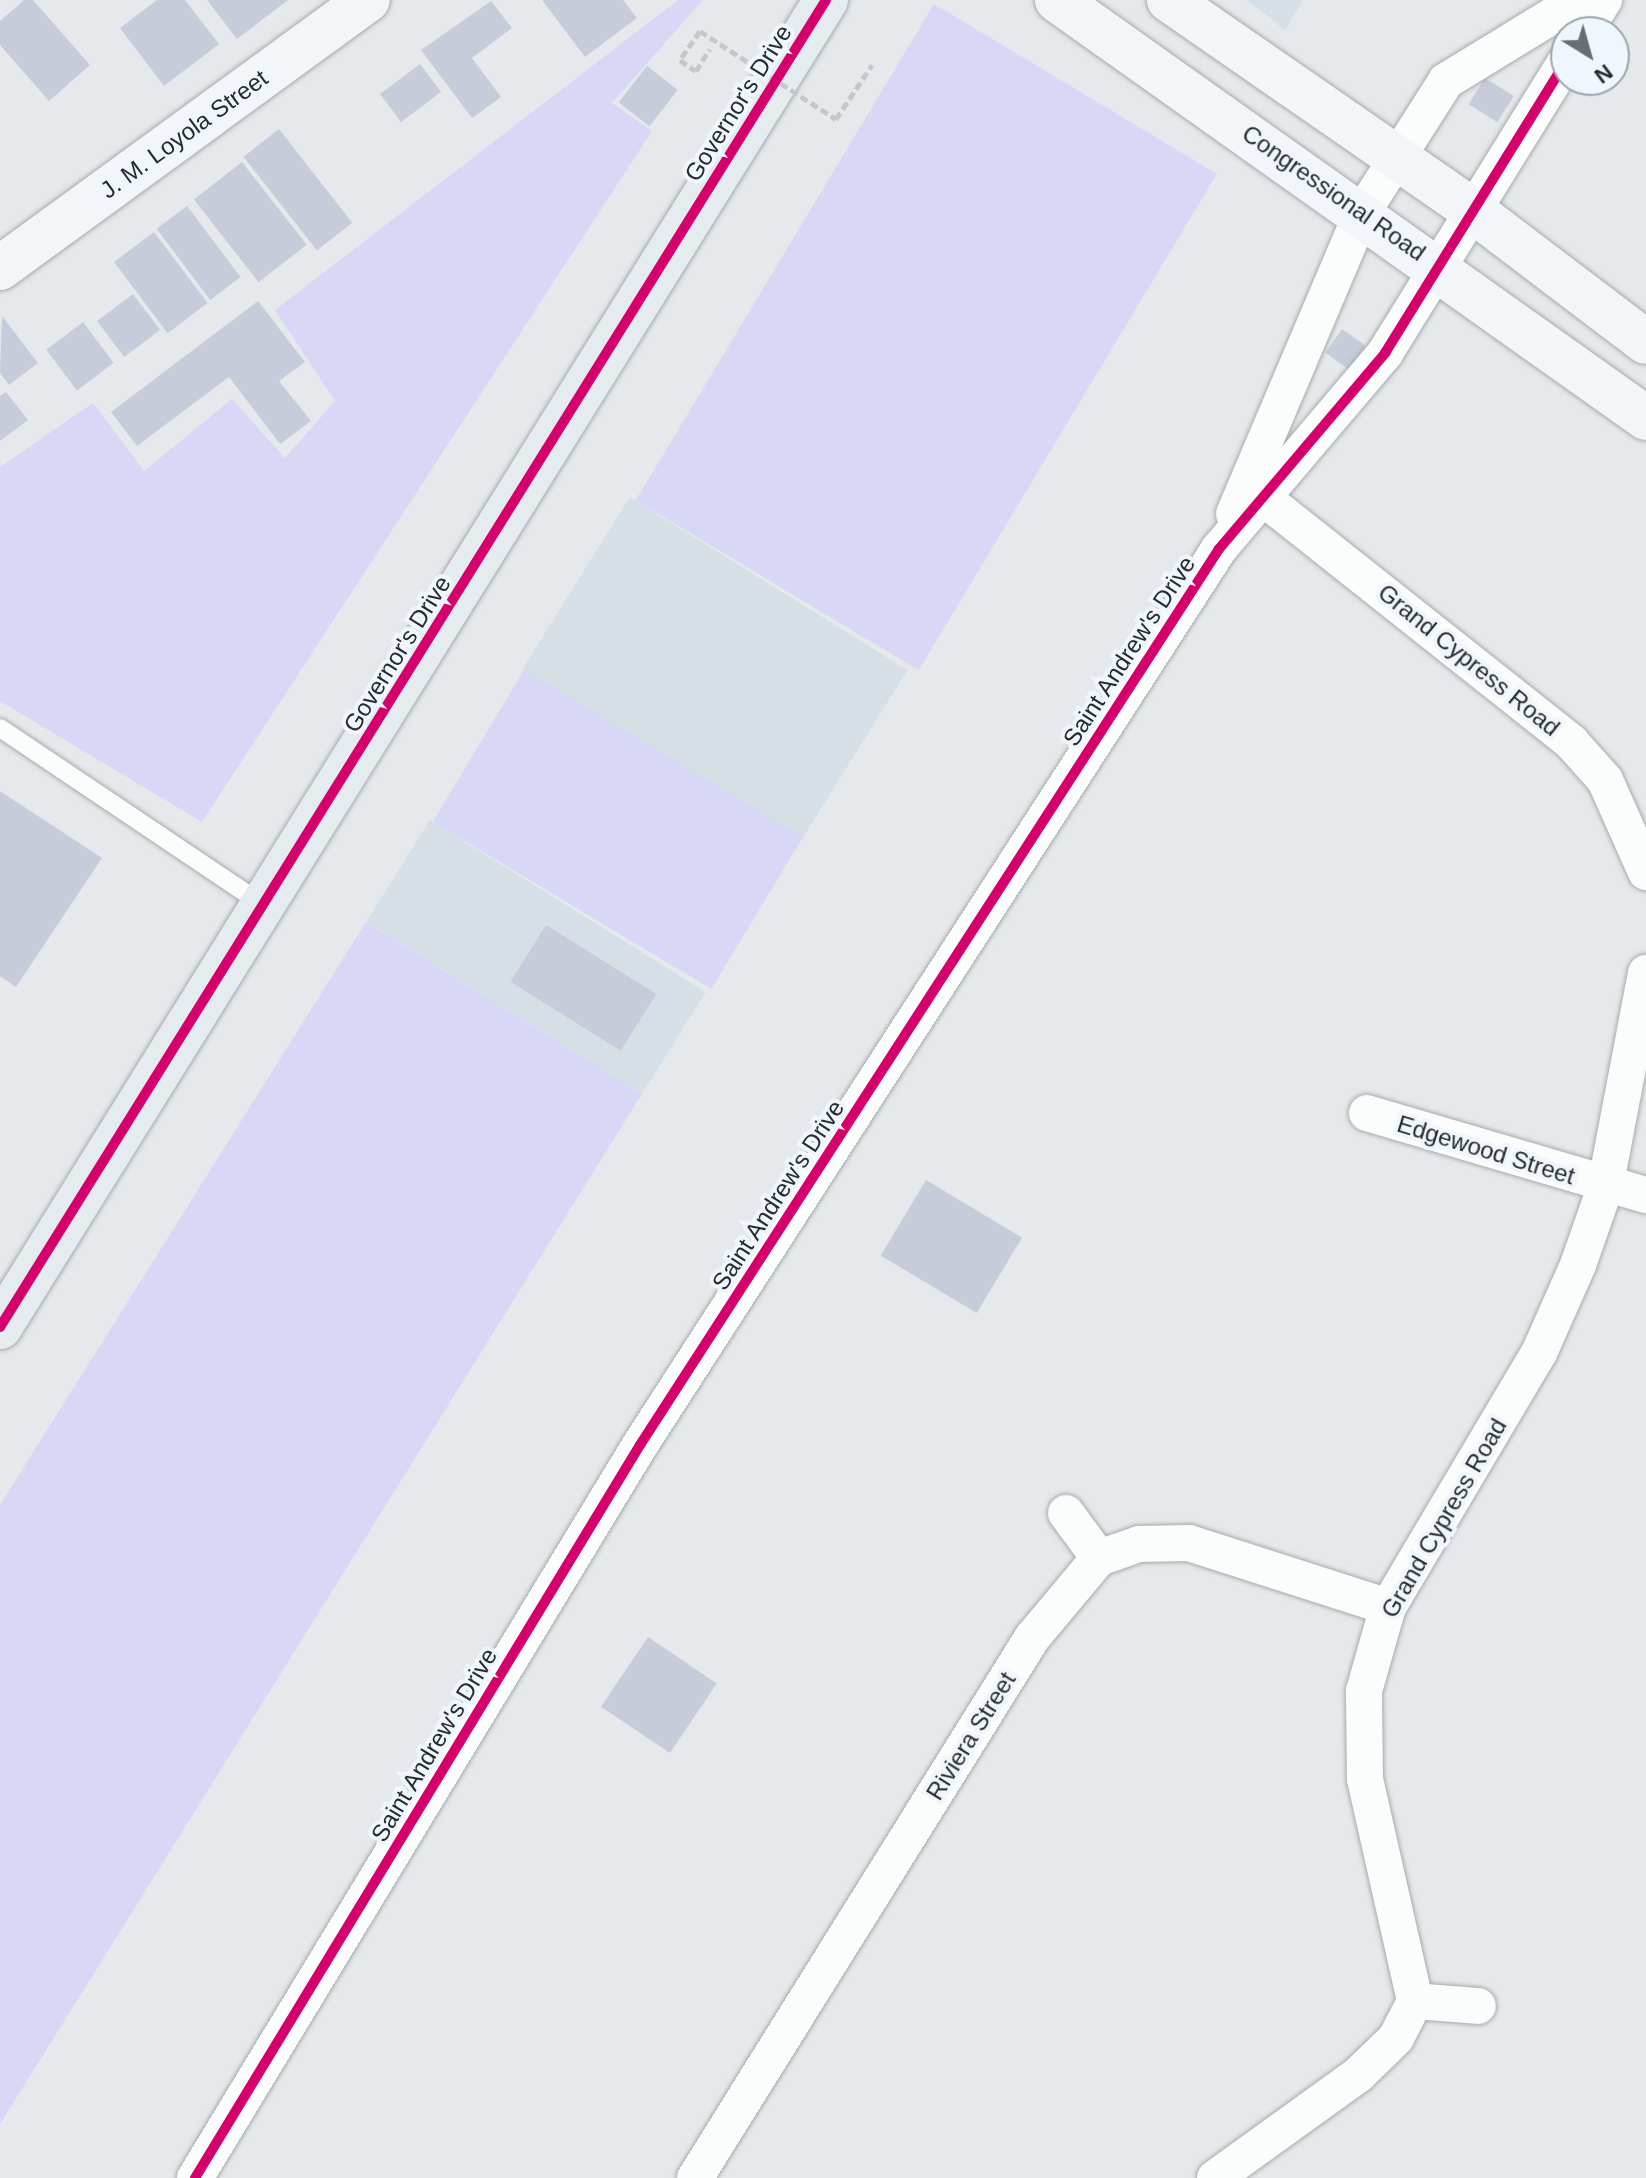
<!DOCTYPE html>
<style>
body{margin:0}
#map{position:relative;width:1646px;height:2178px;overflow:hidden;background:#e6e9ec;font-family:Helvetica,sans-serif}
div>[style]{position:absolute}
.built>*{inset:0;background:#d6dee6;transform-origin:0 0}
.green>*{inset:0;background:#d8d7f5;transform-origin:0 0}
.building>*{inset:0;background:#c6ccda;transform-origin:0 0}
.path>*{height:5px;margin-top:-2.5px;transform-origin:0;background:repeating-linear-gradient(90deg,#c6c7c9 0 8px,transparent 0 12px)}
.roads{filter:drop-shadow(0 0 2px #a8aaad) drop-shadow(0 0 2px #a8aaad)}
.service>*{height:18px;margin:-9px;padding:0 9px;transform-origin:9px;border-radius:9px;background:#fbfcfc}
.minor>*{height:36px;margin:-18px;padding:0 18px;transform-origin:18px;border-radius:18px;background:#fbfcfc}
.secondary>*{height:44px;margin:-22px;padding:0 22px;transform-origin:22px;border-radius:22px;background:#f3f6f8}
.trunk>*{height:44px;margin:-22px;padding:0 22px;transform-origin:22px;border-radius:22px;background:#e4ecf0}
.path-bridge>*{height:5px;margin-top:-2.5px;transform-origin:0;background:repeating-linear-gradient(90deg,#c6c7c9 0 8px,transparent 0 12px)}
.cycleway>*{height:10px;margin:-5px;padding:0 5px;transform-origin:5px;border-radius:5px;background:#d6006c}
span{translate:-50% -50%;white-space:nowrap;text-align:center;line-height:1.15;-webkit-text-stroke:8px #f0f6fd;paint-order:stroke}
.street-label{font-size:24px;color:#282b2d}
.north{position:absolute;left:1550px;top:16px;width:80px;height:80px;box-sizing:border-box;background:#f0f6fd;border:2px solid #a0a5aa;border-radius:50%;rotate:143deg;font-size:22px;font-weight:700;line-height:32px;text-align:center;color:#282b2d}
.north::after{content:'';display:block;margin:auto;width:28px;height:36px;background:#6a6e70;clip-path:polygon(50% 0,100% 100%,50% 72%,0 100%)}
</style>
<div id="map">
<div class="built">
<div style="clip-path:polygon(1247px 0,1303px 0,1285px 30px)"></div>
<div style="left:630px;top:497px;width:327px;height:203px;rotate:32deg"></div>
<div style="left:430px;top:820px;width:325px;height:120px;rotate:32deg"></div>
</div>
<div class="green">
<div style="clip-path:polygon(678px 0,703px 0,612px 103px,652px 131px,202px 822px,0 701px,0 467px,93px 403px,144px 471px,232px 399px,285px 458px,335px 401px,275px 310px)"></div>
<div style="left:934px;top:4px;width:330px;height:579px;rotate:31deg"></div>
<div style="left:524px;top:670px;width:325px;height:177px;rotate:31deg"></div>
<div style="clip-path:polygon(366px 922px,642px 1094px,0 2124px,0 1505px)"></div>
</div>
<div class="building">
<div style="clip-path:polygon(24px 0,33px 0,90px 65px,49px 101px,0 45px,0 21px)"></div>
<div style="clip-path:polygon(157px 0,185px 0,219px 44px,164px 86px,120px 28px)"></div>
<div style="clip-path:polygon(207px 0,288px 0,237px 39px)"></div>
<div style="clip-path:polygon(542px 0,623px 0,637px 18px,585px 57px)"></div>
<div style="clip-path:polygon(491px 1px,512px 28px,472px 58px,501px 97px,472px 118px,421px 50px)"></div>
<div style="left:420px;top:64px;width:35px;height:50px;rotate:53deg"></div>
<div style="left:647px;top:66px;width:39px;height:46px;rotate:38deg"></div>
<div style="left:1485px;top:78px;width:34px;height:31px;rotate:32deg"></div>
<div style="left:279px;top:129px;width:119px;height:45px;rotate:52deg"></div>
<div style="left:242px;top:162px;width:105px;height:61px;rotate:52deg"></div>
<div style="left:187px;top:206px;width:89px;height:38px;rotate:53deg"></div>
<div style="left:154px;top:232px;width:89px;height:50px;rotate:53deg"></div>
<div style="left:133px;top:294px;width:45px;height:45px;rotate:53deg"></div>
<div style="clip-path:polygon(258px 301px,305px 362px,279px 381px,311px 421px,280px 444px,229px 377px,137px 446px,111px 412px)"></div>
<div style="clip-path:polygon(2px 316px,38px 363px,9px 385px,0 373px)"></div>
<div style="left:83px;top:322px;width:51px;height:46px;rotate:53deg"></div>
<div style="left:1342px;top:329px;width:29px;height:29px;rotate:35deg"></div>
<div style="clip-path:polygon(6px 392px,28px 420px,0 441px,0 396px)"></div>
<div style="clip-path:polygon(0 791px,102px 858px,16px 987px,0 976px)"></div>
<div style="left:546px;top:925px;width:130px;height:67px;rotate:32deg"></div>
<div style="left:926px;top:1180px;width:112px;height:88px;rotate:31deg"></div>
<div style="left:648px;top:1637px;width:83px;height:84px;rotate:34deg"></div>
</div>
<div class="path">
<div style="left:700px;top:31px;width:35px;rotate:125deg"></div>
<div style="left:680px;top:60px;width:19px;rotate:35deg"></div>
<div style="left:696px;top:71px;width:26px;rotate:-58deg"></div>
<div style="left:836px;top:119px;width:65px;rotate:-56.3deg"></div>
</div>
<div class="roads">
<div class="service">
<div style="left:0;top:728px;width:317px;rotate:33.9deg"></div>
</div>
<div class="minor">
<div style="left:1584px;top:32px;width:38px;rotate:-58deg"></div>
<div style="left:1247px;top:485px;width:414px;rotate:38.4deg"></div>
<div style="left:1571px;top:742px;width:51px;rotate:48.2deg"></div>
<div style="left:1605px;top:780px;width:101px;rotate:66deg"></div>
<div style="left:1234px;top:514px;width:327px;rotate:-67deg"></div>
<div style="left:1362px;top:213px;width:156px;rotate:-57.5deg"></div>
<div style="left:1446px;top:81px;width:155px;rotate:-31.5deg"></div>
<div style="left:1367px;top:1113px;width:291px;rotate:16.4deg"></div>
<div style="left:1066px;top:1513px;width:56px;rotate:53.7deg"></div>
<div style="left:1415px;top:2001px;width:63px;rotate:4.5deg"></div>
<div style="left:195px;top:2178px;width:858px;rotate:-58.74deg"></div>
<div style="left:640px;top:1445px;width:1067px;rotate:-57.13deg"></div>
<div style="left:1219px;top:549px;width:257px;rotate:-49.7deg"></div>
<div style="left:1385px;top:353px;width:344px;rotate:-58.2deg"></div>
<div style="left:695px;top:2178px;width:637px;rotate:-58.03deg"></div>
<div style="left:1032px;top:1638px;width:104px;rotate:-50.1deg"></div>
<div style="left:1099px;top:1558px;width:42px;rotate:-19.3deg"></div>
<div style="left:1139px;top:1544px;width:50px;rotate:-1.1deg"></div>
<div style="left:1189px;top:1543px;width:209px;rotate:17.8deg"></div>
<div style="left:1215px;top:2178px;width:176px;rotate:-35.8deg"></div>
<div style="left:1358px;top:2075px;width:53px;rotate:-44.2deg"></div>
<div style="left:1396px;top:2038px;width:42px;rotate:-62.8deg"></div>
<div style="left:1415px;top:2001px;width:228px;rotate:-102.7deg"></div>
<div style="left:1365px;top:1779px;width:88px;rotate:-90.7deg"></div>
<div style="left:1364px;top:1691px;width:87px;rotate:-74.1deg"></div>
<div style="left:1388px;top:1607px;width:295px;rotate:-59.3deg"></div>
<div style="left:1539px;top:1353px;width:96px;rotate:-66.1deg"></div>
<div style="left:1578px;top:1265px;width:82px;rotate:-70.7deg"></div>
<div style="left:1605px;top:1188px;width:219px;rotate:-79.2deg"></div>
</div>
<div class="secondary">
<div style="left:1057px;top:0;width:722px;rotate:35.36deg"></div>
<div style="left:1169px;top:0;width:369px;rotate:34.7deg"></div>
<div style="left:1472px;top:210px;width:218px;rotate:37.2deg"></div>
<div style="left:0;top:268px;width:455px;rotate:-36.1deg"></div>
</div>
<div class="trunk">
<div style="left:0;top:1327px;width:1563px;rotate:-58.1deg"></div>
</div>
</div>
<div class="path-bridge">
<div style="left:700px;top:31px;width:162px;rotate:32.9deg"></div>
</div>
<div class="cycleway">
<div style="left:0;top:1327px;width:1563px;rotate:-58.1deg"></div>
<div style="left:195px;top:2178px;width:858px;rotate:-58.74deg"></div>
<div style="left:640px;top:1445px;width:1067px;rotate:-57.13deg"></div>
<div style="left:1219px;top:549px;width:257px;rotate:-49.7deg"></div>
<div style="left:1385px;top:353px;width:344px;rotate:-58.2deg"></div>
</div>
<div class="street-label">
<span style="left:738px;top:103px;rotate:-58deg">Governor's Drive</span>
<span style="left:184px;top:134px;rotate:-36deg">J. M. Loyola Street</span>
<span style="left:1334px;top:193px;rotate:35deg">Congressional Road</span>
<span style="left:1129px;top:651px;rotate:-57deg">Saint Andrew's Drive</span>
<span style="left:397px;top:654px;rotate:-58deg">Governor's Drive</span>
<span style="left:1469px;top:660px;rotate:39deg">Grand Cypress Road</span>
<span style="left:1486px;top:1150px;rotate:17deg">Edgewood Street</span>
<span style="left:778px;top:1195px;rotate:-57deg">Saint Andrew's Drive</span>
<span style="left:1444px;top:1518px;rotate:-60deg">Grand Cypress Road</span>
<span style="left:971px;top:1736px;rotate:-58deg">Riviera Street</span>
<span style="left:434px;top:1745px;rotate:-59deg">Saint Andrew's Drive</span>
</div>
<div class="north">N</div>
</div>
